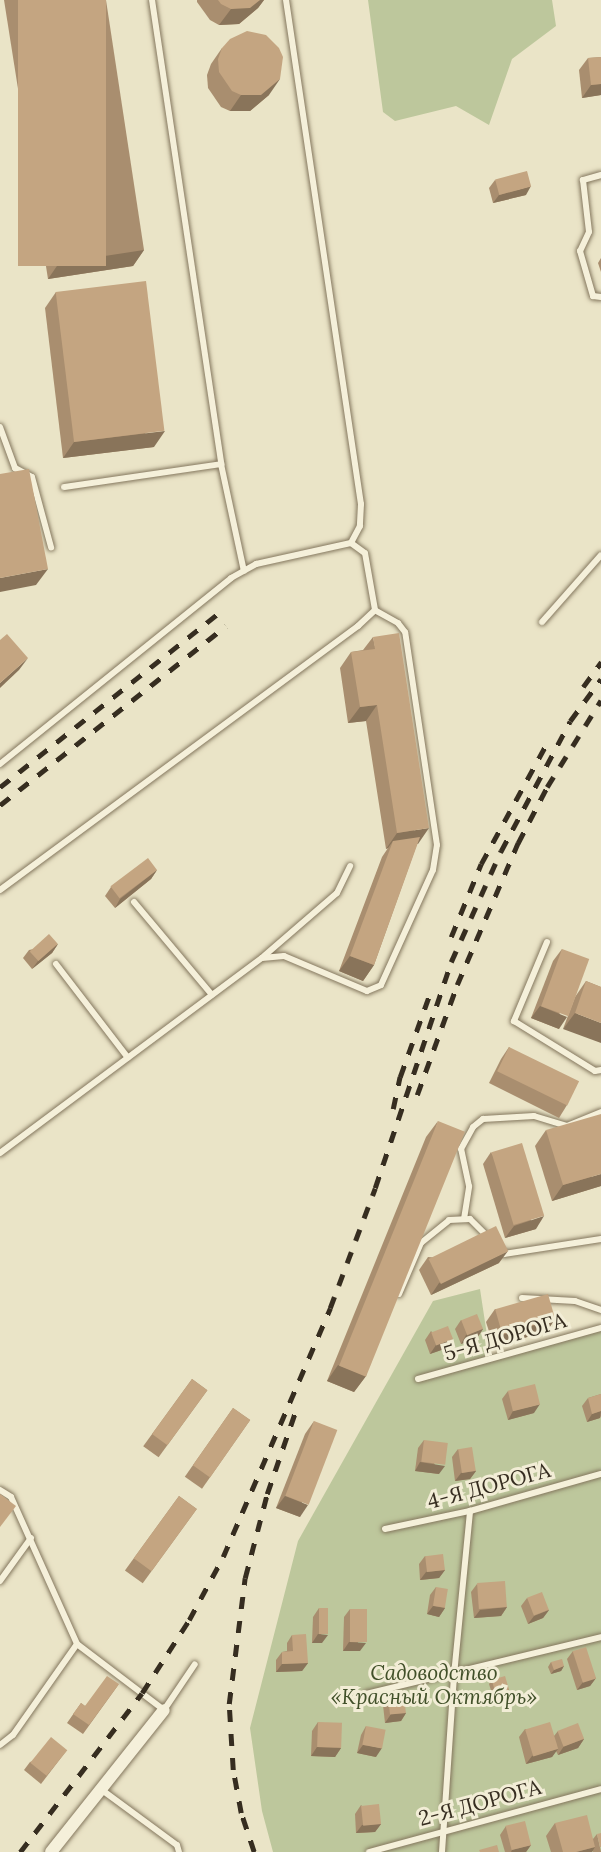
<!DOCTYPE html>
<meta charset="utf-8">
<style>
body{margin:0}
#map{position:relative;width:601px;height:1852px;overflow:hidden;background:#eae4c7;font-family:Lora,serif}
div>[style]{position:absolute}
.green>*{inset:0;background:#bdc79c}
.roads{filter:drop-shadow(0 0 2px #84775e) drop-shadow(0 0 2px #84775e)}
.service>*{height:6px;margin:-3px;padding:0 3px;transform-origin:3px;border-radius:3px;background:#f5f0da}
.minor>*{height:12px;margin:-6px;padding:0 6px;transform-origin:6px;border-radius:6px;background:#f5f0da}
.rail>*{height:4.5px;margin-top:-2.25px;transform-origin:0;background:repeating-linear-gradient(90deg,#362d20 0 12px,transparent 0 24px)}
.wall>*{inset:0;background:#a98e6f;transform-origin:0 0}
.shaded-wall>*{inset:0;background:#89745a}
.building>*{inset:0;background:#c4a581;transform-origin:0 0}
span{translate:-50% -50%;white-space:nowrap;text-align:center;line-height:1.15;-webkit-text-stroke:6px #f2edd6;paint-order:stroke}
.street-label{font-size:21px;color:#362d20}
.park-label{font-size:21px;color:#415029;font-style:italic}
</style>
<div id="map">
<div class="green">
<div style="clip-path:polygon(368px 0,552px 0,556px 26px,512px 59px,489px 125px,456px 106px,395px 121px,383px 112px)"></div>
<div style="clip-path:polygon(480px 1289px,490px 1355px,601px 1325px,601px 1852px,273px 1852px,262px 1811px,250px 1728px,298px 1541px,433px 1301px)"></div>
</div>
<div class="roads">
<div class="service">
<div style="left:152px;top:0;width:469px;rotate:81.5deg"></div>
<div style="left:221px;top:464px;width:109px;rotate:77.9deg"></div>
<div style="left:286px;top:0;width:510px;rotate:81.54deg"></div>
<div style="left:361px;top:504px;width:22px;rotate:93deg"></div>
<div style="left:360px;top:526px;width:19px;rotate:118deg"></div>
<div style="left:601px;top:175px;width:19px;rotate:164deg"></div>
<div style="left:583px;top:180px;width:52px;rotate:83.4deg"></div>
<div style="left:589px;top:232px;width:21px;rotate:115deg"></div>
<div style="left:580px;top:251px;width:47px;rotate:73.9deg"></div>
<div style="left:593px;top:296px;width:8px;rotate:7deg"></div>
<div style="left:0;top:427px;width:44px;rotate:69.9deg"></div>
<div style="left:15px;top:468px;width:19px;rotate:28deg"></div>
<div style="left:32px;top:477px;width:73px;rotate:74.8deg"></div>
<div style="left:64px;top:487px;width:159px;rotate:-8.3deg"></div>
<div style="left:542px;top:622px;width:89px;rotate:-48.6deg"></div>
<div style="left:0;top:764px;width:297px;rotate:-38.8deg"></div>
<div style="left:231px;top:578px;width:29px;rotate:-29deg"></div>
<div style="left:256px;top:564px;width:97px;rotate:-12.5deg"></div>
<div style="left:351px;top:543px;width:17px;rotate:36deg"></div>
<div style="left:365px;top:553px;width:58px;rotate:80deg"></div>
<div style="left:0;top:890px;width:445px;rotate:-36.4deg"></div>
<div style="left:358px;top:626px;width:23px;rotate:-43deg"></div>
<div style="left:134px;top:902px;width:121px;rotate:50deg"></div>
<div style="left:547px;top:942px;width:86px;rotate:112.7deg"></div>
<div style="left:514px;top:1021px;width:95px;rotate:31.7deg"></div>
<div style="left:595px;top:1071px;width:6px;rotate:-9deg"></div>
<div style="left:264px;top:956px;width:96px;rotate:-40.8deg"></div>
<div style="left:337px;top:893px;width:30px;rotate:-64deg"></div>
<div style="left:56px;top:964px;width:118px;rotate:52.5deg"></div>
<div style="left:0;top:1153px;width:327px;rotate:-36.7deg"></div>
<div style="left:262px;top:958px;width:22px;rotate:-5deg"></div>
<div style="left:284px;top:956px;width:90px;rotate:22.9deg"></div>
<div style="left:367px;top:991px;width:15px;rotate:-23deg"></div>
<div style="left:381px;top:985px;width:126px;rotate:-65.7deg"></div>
<div style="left:433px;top:870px;width:25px;rotate:-81deg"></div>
<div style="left:437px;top:845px;width:215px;rotate:-98.5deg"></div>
<div style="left:405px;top:632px;width:11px;rotate:-128deg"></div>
<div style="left:398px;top:623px;width:26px;rotate:-151deg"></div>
<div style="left:464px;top:1219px;width:33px;rotate:-81deg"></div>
<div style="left:469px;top:1186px;width:38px;rotate:-102deg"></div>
<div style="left:461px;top:1149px;width:25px;rotate:-61deg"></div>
<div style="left:473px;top:1127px;width:13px;rotate:-39deg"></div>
<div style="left:483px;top:1119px;width:51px;rotate:-3.4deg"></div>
<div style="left:534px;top:1116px;width:34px;rotate:17deg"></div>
<div style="left:567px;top:1126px;width:37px;rotate:-22deg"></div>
<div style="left:501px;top:1250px;width:5px;rotate:53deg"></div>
<div style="left:504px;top:1254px;width:98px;rotate:-8.8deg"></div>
<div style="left:399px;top:1294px;width:56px;rotate:-66.7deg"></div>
<div style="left:421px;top:1243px;width:36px;rotate:-39deg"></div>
<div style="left:449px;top:1220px;width:21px;rotate:-3deg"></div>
<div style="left:470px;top:1219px;width:25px;rotate:45deg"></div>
<div style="left:522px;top:1298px;width:53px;rotate:3.2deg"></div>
<div style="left:575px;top:1301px;width:28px;rotate:19deg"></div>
<div style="left:418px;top:1379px;width:190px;rotate:-15.6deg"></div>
<div style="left:0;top:1490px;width:13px;rotate:32deg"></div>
<div style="left:11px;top:1497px;width:161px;rotate:65.8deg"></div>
<div style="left:77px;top:1644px;width:109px;rotate:37.2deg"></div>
<div style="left:164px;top:1710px;width:55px;rotate:-56deg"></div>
<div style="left:385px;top:1529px;width:87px;rotate:-12deg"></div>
<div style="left:470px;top:1511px;width:136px;rotate:-15.8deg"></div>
<div style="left:0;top:1581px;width:53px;rotate:-54.2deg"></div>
<div style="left:366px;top:1694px;width:242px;rotate:-13.6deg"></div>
<div style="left:0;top:1745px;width:16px;rotate:-38deg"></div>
<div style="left:13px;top:1735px;width:111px;rotate:-54.9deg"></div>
<div style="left:102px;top:1790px;width:93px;rotate:36.3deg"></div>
<div style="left:177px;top:1845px;width:7px;rotate:74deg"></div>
<div style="left:369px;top:1852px;width:240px;rotate:-15.2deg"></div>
<div style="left:442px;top:1852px;width:177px;rotate:-86.1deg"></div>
<div style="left:454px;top:1675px;width:165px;rotate:-84.4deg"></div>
</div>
<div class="minor">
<div style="left:51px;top:1852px;width:181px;rotate:-51.5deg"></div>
</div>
</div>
<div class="rail">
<div style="left:583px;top:687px;width:31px;rotate:-54deg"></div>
<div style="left:0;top:787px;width:280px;rotate:-38.5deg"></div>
<div style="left:0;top:805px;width:288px;rotate:-38.4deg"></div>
<div style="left:451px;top:937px;width:79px;rotate:-67.7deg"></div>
<div style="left:481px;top:864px;width:138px;rotate:-61.4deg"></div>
<div style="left:417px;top:1095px;width:117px;rotate:-70deg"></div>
<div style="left:457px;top:985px;width:155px;rotate:-66.8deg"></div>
<div style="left:518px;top:843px;width:63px;rotate:-62.6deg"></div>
<div style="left:547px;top:787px;width:102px;rotate:-58.2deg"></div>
<div style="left:393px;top:1109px;width:33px;rotate:-78deg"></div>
<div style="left:400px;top:1077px;width:89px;rotate:-70.3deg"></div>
<div style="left:20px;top:1852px;width:200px;rotate:-52.5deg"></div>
<div style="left:142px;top:1693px;width:87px;rotate:-57.2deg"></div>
<div style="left:189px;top:1620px;width:72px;rotate:-61.6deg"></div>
<div style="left:223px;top:1557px;width:271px;rotate:-66.7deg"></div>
<div style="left:330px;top:1308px;width:128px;rotate:-69.4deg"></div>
<div style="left:375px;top:1188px;width:238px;rotate:-71.4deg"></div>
<div style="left:451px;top:962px;width:122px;rotate:-65.8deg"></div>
<div style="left:501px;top:851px;width:147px;rotate:-62deg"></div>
<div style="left:570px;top:721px;width:52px;rotate:-53.6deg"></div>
<div style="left:254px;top:1852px;width:41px;rotate:-108.4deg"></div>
<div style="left:241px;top:1813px;width:44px;rotate:-100.5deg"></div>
<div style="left:233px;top:1770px;width:66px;rotate:-93.5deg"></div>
<div style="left:229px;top:1704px;width:127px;rotate:-82.8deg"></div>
<div style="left:245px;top:1578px;width:87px;rotate:-75.3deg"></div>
<div style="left:267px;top:1494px;width:92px;rotate:-71deg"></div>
</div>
<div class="wall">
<div style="clip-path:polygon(4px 0,106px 0,144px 250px,133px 266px,48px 279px)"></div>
<div style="clip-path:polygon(197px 0,264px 0,258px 8px,239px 24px,219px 25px,210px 20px,197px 2px)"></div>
<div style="clip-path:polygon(222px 48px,269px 95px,250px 111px,230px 111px,221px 107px,208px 88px,207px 75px,211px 64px)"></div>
<div style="clip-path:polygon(601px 57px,601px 95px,582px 98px,579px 70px,588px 58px)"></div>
<div style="clip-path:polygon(495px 180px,526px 195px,493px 203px,489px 188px)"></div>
<div style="clip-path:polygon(601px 258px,601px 272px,598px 263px)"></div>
<div style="clip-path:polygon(56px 292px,154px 447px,63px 458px,45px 308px)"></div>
<div style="clip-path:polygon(373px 637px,417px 844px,374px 965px,363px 981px,339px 971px,382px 857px,388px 848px,386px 849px,366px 721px,348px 723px,340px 668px,351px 652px,363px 650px)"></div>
<div style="clip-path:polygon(157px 870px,151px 879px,115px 908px,105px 896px,111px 887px)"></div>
<div style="clip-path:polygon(58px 944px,52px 953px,32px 969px,23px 958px,29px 950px)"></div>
<div style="clip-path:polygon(562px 949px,559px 1029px,531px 1018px,553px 961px)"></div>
<div style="clip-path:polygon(586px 981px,601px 987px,563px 1029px,575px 997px)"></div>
<div style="clip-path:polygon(509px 1047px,567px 1105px,559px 1118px,489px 1083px,501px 1059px)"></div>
<div style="clip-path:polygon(438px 1121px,366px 1376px,354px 1392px,327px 1381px,426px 1137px)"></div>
<div style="clip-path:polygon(546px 1130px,601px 1186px,552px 1201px,535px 1146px)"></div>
<div style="clip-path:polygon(491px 1152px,536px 1229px,505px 1238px,483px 1164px)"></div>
<div style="clip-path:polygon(428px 1257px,499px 1263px,431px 1295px,419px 1270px)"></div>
<div style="clip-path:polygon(495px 1309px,555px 1319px,547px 1331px,494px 1347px,486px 1322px)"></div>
<div style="clip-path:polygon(461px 1320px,483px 1329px,477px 1338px,461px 1344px,455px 1329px)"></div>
<div style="clip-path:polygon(431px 1331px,447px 1348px,430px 1354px,425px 1340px)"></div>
<div style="left:192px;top:1379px;width:19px;height:83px;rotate:36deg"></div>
<div style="clip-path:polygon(508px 1391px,534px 1413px,508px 1420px,502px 1399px)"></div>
<div style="clip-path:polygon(601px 1394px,601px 1416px,600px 1418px,587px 1422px,582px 1406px,588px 1398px)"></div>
<div style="left:233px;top:1408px;width:21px;height:84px;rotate:35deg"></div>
<div style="clip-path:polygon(314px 1421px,300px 1517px,276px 1508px,305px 1434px)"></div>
<div style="clip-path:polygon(424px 1440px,439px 1474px,415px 1471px,418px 1448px)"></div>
<div style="clip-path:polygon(458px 1449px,476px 1471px,470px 1479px,455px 1481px,452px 1457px)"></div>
<div style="left:179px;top:1496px;width:22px;height:92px;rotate:36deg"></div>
<div style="clip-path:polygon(425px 1556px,445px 1570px,439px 1578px,420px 1580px,419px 1564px)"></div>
<div style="clip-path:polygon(477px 1584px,507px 1607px,501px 1616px,474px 1618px,471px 1592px)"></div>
<div style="clip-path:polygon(436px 1587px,445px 1608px,439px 1617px,427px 1614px,430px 1595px)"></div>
<div style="clip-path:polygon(527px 1598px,549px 1610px,543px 1618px,528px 1624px,521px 1606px)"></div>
<div style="clip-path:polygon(319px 1608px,322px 1643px,312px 1643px,313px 1617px)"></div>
<div style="clip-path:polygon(350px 1609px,360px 1651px,343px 1651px,344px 1617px)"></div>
<div style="clip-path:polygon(292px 1635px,308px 1663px,302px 1671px,276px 1672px,276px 1660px,282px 1652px,287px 1651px,287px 1643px)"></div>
<div style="clip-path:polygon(573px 1651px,596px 1678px,590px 1686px,577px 1690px,567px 1659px)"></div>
<div style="clip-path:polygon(551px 1662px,564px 1666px,561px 1671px,551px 1674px,548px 1667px)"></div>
<div style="clip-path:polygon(492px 1680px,509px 1689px,506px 1693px,493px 1697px,489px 1684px)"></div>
<div style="clip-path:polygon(119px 1684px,83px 1734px,67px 1723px,81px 1703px,85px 1706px)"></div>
<div style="clip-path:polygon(388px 1696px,406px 1713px,401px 1721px,385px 1723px,383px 1705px)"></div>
<div style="clip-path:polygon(318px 1722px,341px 1748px,335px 1757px,311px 1756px,312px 1731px)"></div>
<div style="clip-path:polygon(366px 1726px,376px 1757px,357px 1753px,361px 1735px)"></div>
<div style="clip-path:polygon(525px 1729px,554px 1736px,558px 1731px,584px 1739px,578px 1748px,558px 1755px,556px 1751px,552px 1757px,526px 1764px,519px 1737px)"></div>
<div style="clip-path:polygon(67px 1750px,41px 1784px,24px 1770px,30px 1762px)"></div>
<div style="clip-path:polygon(361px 1805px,381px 1824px,375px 1832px,356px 1833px,355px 1814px)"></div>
<div style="clip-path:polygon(555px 1823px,593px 1839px,597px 1834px,601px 1852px,593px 1852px,593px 1850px,592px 1852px,551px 1852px,546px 1836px)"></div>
<div style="clip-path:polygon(506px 1826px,531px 1845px,526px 1852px,505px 1852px,500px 1835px)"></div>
</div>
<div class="shaded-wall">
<div style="clip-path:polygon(260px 0,264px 0,258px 8px,239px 24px,219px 25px,231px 9px)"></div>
<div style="clip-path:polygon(280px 79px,269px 95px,250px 111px,230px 111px,241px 95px)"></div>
<div style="clip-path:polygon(601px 84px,601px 95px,582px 98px,591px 85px)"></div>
<div style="clip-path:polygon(531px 186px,526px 195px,493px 203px,499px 195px)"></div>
<div style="clip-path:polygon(144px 250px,133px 266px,48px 279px,59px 263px)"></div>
<div style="clip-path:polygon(165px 431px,154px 447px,63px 458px,74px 442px)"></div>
<div style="clip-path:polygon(48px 569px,36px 585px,0 592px,0 578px)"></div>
<div style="clip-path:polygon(28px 658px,19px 670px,0 688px,0 683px)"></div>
<div style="clip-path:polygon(377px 705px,366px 721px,348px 723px,360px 707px)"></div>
<div style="clip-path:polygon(429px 828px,418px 844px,393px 841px,388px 848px,386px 849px,397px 833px)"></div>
<div style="clip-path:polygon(157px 870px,151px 879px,115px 908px,120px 899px)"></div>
<div style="clip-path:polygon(58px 944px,52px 953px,32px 969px,38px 961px)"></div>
<div style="clip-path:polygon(350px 956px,374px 965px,363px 981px,339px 971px)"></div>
<div style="clip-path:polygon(540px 1006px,567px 1017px,559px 1029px,531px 1018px)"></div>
<div style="clip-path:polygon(575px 1013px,601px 1023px,601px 1043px,563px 1029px)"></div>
<div style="clip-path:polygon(601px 1174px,601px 1186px,552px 1201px,563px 1185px)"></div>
<div style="clip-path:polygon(544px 1216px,536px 1229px,505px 1238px,514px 1226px)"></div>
<div style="clip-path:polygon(508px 1251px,499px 1263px,431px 1295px,439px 1283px)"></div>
<div style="clip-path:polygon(555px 1319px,547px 1331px,494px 1347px,502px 1335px)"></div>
<div style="clip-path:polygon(483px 1329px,477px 1338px,461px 1344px,466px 1335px)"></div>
<div style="clip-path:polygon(453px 1339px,447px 1348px,430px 1354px,436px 1345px)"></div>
<div style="clip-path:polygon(338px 1365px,366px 1376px,354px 1392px,327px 1381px)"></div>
<div style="clip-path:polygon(540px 1404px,534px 1413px,508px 1420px,513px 1411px)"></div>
<div style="clip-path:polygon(601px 1411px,600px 1418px,587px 1422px,592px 1414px)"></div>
<div style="clip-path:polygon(420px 1462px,445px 1466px,439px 1474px,415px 1471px)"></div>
<div style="clip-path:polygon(476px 1471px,470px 1479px,455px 1481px,461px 1473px)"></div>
<div style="clip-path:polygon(285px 1496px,308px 1505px,300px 1517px,276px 1508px)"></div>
<div style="clip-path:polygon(445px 1570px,439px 1578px,420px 1580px,426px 1572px)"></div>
<div style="clip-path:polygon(433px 1606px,445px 1608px,439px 1617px,427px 1614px)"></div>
<div style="clip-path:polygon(507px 1607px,501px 1616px,474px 1618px,480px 1610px)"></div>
<div style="clip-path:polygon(549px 1610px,543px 1618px,528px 1624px,534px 1616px)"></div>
<div style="clip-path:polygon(318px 1634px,328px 1635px,322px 1643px,312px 1643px)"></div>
<div style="clip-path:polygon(349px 1642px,366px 1643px,360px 1651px,343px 1651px)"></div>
<div style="clip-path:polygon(308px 1663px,302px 1671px,276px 1672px,282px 1664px)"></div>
<div style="clip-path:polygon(564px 1666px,561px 1671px,551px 1674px,554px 1670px)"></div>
<div style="clip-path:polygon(596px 1678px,590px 1686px,577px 1690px,583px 1682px)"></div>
<div style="clip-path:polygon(509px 1689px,506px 1693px,493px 1697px,496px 1693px)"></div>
<div style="clip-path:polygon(406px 1713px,401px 1721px,385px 1723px,391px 1714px)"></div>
<div style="clip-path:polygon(584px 1739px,578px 1748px,558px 1755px,564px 1746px)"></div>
<div style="clip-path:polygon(363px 1745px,382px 1748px,376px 1757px,357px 1753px)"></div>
<div style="clip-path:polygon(317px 1747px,341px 1748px,335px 1757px,311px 1756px)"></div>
<div style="clip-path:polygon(558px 1749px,552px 1757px,526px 1764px,532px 1756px)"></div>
<div style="clip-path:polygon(381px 1824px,375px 1832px,356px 1833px,362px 1825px)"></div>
<div style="clip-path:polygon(531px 1845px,526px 1852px,511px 1852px,512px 1850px)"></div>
<div style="clip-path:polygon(595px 1847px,592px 1852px,576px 1852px)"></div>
</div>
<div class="building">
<div style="left:18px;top:0;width:88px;height:266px"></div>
<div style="clip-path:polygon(218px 0,260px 0,250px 8px,231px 9px,221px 4px)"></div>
<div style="clip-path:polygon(247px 31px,266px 35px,279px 48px,283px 57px,280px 79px,261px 95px,241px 95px,232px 91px,219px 72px,218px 59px,222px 48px,230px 39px)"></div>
<div style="clip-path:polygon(601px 57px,601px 84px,591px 85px,588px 58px)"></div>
<div style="left:527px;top:171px;width:16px;height:33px;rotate:75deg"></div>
<div style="left:146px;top:281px;width:151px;height:91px;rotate:83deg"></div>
<div style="clip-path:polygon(29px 469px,48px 569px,0 578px,0 474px)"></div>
<div style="clip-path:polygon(399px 633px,429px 828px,397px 833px,377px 705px,360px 707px,351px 652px,375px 649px,373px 637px)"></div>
<div style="clip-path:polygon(7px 634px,28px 658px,0 683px,0 640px)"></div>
<div style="clip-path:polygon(420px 837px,374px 965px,350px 956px,393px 841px)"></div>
<div style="left:148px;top:858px;width:15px;height:47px;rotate:53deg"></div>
<div style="left:49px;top:934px;width:13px;height:26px;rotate:48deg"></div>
<div style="left:562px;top:949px;width:29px;height:61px;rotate:20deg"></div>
<div style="clip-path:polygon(586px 981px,601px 987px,601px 1023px,575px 1013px)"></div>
<div style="left:509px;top:1047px;width:78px;height:27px;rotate:26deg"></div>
<div style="clip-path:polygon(601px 1114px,601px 1174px,563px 1185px,546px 1130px)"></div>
<div style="left:438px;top:1121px;width:29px;height:264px;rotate:22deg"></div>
<div style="left:522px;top:1143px;width:76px;height:32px;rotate:73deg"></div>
<div style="left:496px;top:1226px;width:28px;height:75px;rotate:64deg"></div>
<div style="left:548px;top:1294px;width:26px;height:55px;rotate:74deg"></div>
<div style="left:477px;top:1314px;width:16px;height:17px;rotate:68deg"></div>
<div style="left:448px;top:1326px;width:14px;height:18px;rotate:69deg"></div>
<div style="left:192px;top:1379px;width:19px;height:68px;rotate:36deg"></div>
<div style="left:535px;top:1384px;width:21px;height:28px;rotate:76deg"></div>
<div style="clip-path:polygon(601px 1394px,601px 1411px,592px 1414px,588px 1398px)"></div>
<div style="left:233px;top:1408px;width:21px;height:70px;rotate:35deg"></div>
<div style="left:314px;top:1421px;width:25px;height:80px;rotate:21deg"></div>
<div style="left:424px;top:1440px;width:24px;height:22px;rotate:7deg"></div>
<div style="left:472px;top:1447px;width:24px;height:14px;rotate:81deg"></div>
<div style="clip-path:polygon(0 1494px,16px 1506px,0 1527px)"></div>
<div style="left:179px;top:1496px;width:22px;height:77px;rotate:36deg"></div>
<div style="left:443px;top:1554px;width:16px;height:18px;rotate:83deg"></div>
<div style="left:505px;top:1581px;width:26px;height:28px;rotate:86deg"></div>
<div style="left:436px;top:1587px;width:12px;height:19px;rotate:9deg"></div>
<div style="left:542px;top:1592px;width:19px;height:16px;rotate:69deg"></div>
<div style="left:319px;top:1608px;width:9px;height:26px"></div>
<div style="left:350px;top:1609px;width:17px;height:33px"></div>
<div style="clip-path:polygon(306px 1634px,308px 1663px,282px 1664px,282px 1652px,293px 1651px,292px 1635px)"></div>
<div style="left:586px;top:1647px;width:33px;height:14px;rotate:72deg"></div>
<div style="clip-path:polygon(562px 1659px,564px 1666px,554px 1670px,551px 1662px)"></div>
<div style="clip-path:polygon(107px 1676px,119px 1684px,89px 1725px,73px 1714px,81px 1703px,85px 1706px)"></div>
<div style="left:505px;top:1676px;width:14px;height:14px;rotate:73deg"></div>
<div style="left:404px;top:1695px;width:18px;height:16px;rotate:84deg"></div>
<div style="left:318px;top:1722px;width:24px;height:25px;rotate:2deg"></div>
<div style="left:550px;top:1722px;width:28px;height:26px;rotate:73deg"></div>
<div style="left:578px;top:1723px;width:17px;height:22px;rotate:69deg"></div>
<div style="left:366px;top:1726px;width:20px;height:19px;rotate:11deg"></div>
<div style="left:51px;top:1737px;width:21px;height:33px;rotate:39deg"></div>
<div style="left:379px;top:1804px;width:20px;height:18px;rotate:84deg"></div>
<div style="clip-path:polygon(587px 1815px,595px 1847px,576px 1852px,563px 1852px,555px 1823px)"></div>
<div style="left:525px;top:1821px;width:25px;height:20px;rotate:76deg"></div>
<div style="clip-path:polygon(601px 1833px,601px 1847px,600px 1847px,597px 1834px)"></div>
<div style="clip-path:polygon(497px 1845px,499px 1852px,480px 1852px,479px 1850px)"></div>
</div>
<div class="street-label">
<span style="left:505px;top:1337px;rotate:-16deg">5-Я ДОРОГА</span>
<span style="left:489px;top:1486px;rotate:-15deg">4-Я ДОРОГА</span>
<span style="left:480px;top:1803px;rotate:-15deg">2-Я ДОРОГА</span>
</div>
<div class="park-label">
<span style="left:434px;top:1685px">Садоводство<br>«Красный Октябрь»</span>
</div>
</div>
